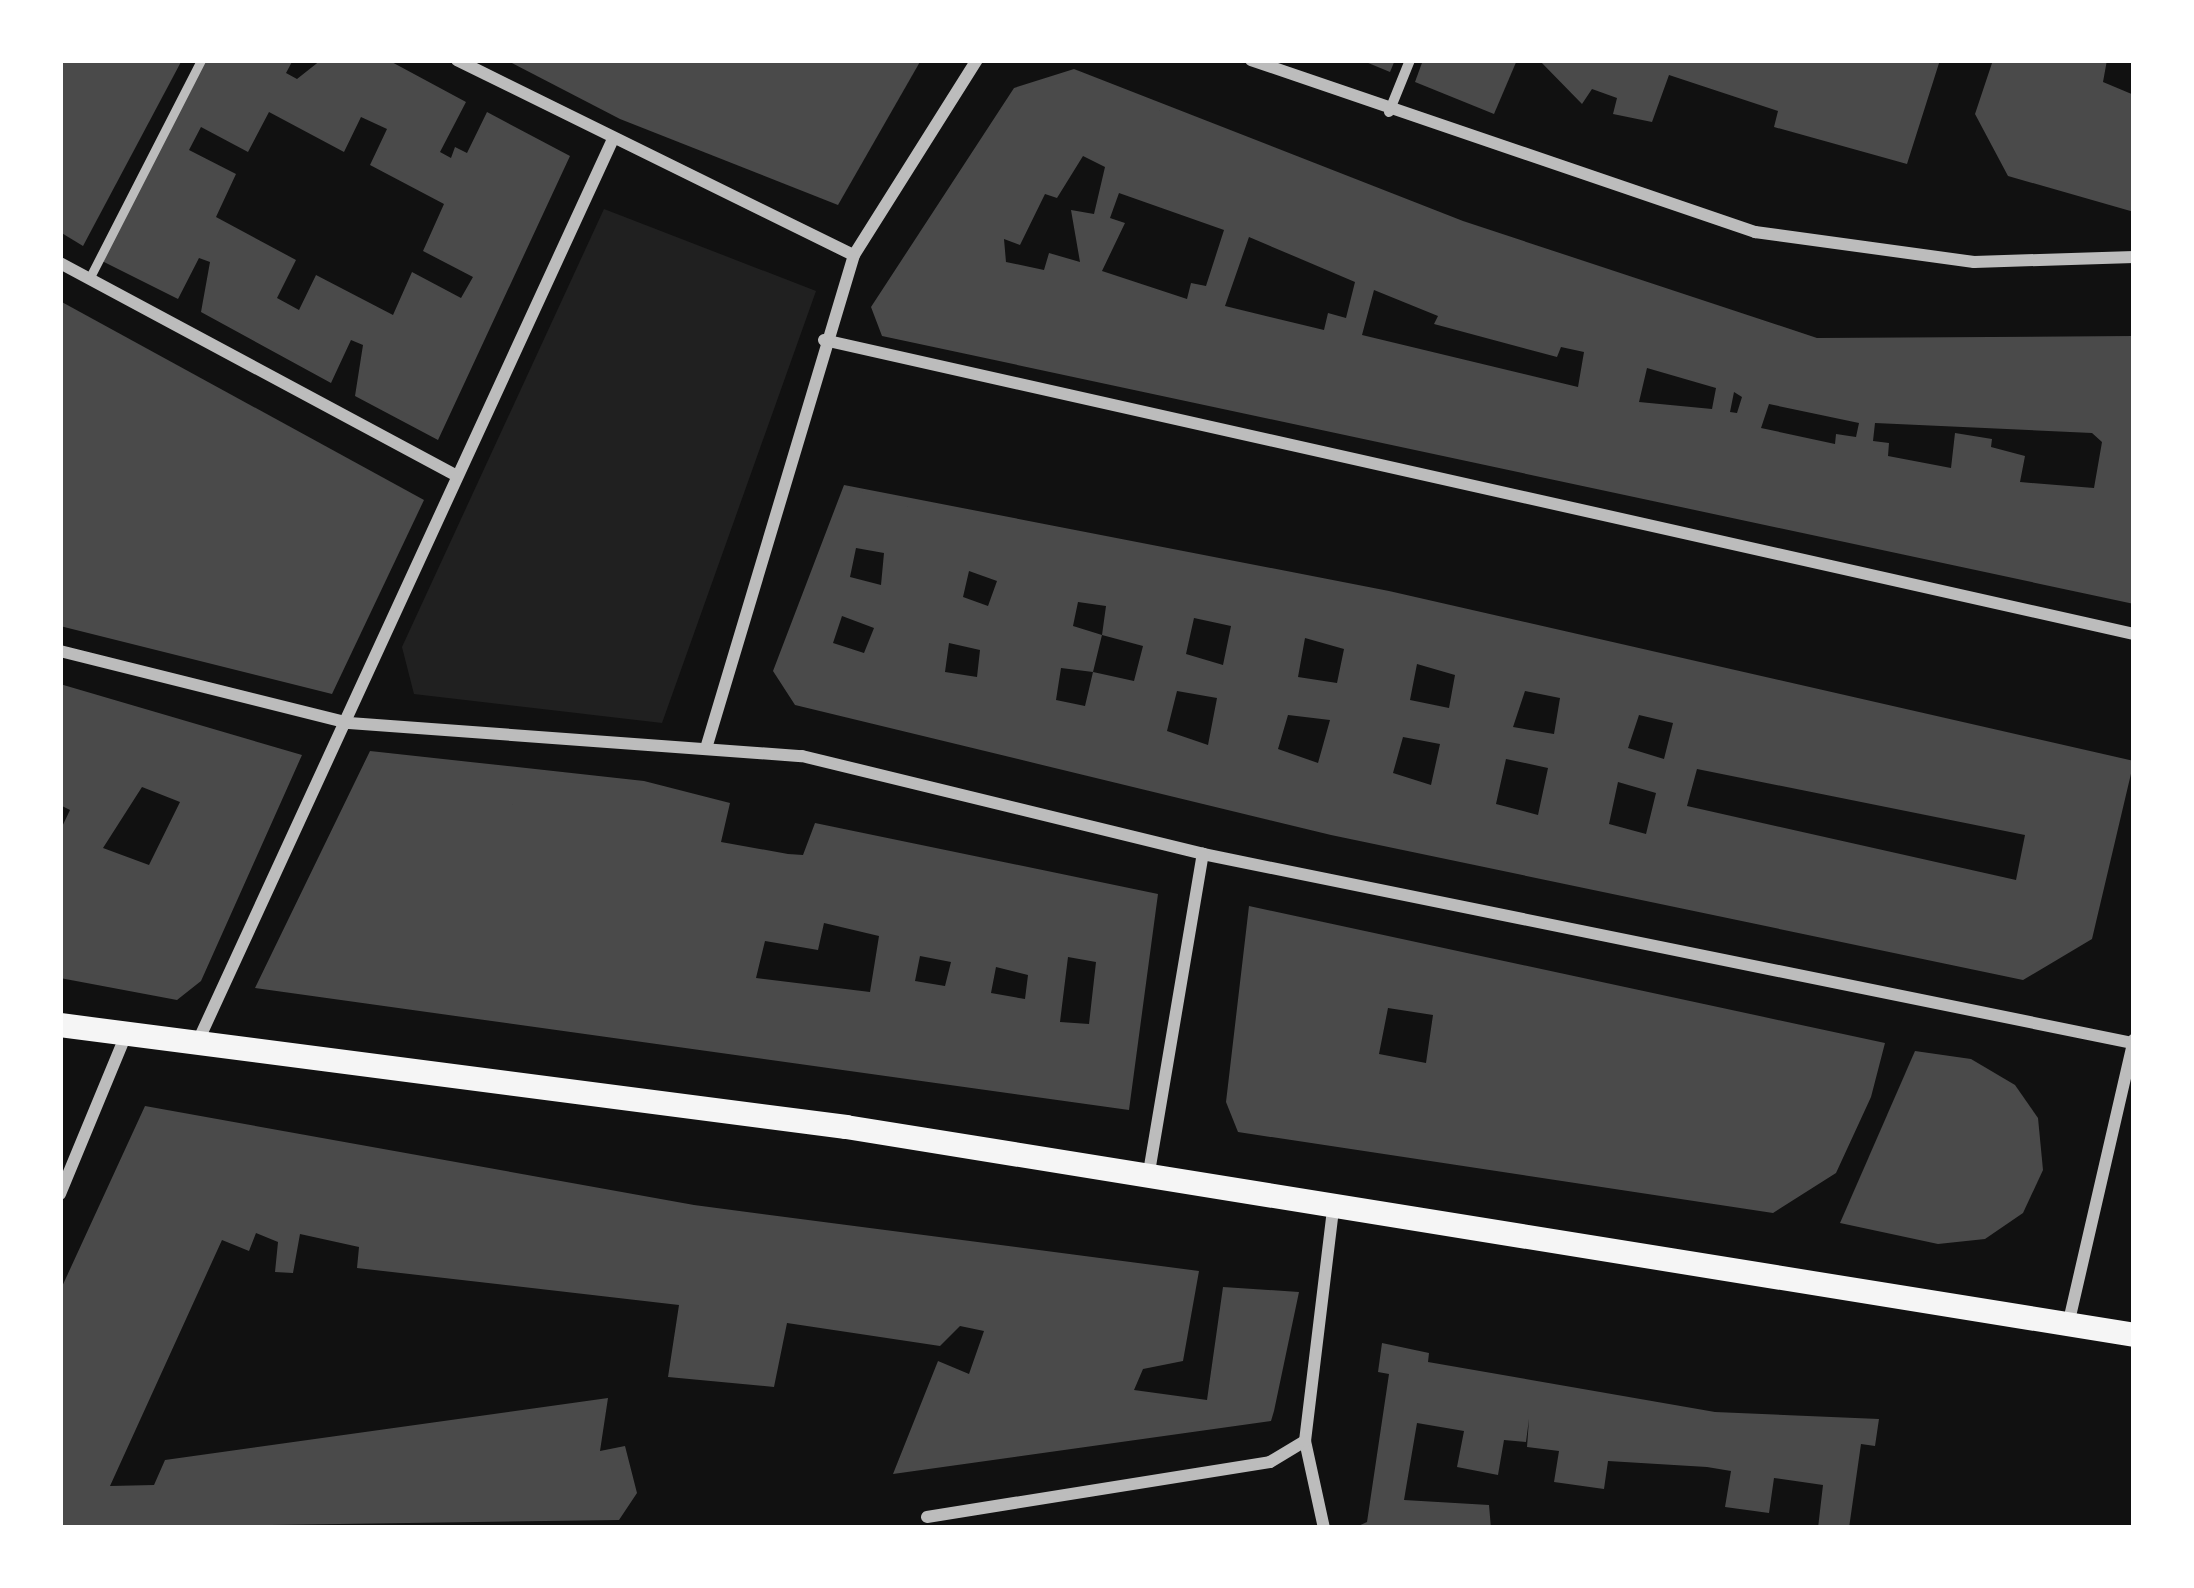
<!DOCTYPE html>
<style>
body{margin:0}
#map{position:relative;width:2194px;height:1588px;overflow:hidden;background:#111;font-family:Manrope,sans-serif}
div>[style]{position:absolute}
.green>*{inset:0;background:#202020}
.building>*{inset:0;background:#4a4a4a}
.service>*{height:9px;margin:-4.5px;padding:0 4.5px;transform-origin:4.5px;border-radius:4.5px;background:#bcbcbc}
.pedestrian>*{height:10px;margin:-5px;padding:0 5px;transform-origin:5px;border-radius:5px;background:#bcbcbc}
.minor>*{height:12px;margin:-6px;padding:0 6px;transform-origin:6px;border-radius:6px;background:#bcbcbc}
.secondary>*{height:24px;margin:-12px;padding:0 12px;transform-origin:12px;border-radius:12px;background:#f5f5f5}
span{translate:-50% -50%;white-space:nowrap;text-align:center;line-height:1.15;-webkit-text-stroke:10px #fff;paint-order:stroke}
.frame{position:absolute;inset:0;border:63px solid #fff;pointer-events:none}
</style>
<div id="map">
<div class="green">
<div style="clip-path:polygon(604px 209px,816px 291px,662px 723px,414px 694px,402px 647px)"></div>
</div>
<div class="building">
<div style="clip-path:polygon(60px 60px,182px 60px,83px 246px,60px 232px)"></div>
<div style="clip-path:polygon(evenodd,201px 60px,293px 60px,286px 73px,297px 79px,321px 60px,388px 60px,466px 102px,440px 152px,451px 158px,455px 147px,467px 153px,487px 112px,570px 156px,438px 440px,355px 396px,363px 345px,351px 340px,331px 383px,201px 312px,210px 262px,199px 258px,178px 299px,98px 259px,201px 60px,269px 112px,344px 152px,361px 117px,387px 129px,370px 165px,444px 204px,423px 251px,473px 277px,461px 298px,412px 272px,393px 315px,316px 275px,299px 310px,277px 298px,296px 260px,216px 217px,236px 174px,189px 150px,201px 127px,248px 152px,269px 112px)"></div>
<div style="clip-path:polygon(506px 60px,921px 60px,838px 205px,620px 119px)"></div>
<div style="clip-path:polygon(1361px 60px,1395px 60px,1390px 72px)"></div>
<div style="clip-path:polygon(1423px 60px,1517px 60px,1494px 114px,1415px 82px)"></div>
<div style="clip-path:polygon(1539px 60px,1940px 60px,1907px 164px,1774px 127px,1778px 111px,1669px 75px,1652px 122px,1613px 114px,1617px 98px,1592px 89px,1582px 104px)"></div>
<div style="clip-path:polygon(1993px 60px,2107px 60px,2103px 82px,2134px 95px,2134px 212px,2008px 176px,1975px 114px)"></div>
<div style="clip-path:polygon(evenodd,1074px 69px,1463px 221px,1817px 338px,2134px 336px,2134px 604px,882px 336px,871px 307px,1014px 88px,1074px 69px,1083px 156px,1105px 167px,1094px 214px,1071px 210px,1080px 262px,1049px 253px,1044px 270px,1006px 262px,1004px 239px,1020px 245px,1045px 194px,1057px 198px,1083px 156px,1074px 69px,1119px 193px,1224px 230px,1206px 286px,1191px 283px,1187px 299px,1102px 271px,1125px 223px,1110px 218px,1119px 193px,1074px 69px,1249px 237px,1355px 282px,1346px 318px,1328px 313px,1324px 330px,1225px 306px,1249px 237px,1074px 69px,1374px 290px,1438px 316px,1434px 324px,1557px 357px,1561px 347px,1584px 352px,1578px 387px,1362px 335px,1374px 290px,1074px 69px,1647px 368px,1716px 388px,1712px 409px,1639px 402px,1647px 368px,1074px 69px,1734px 392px,1742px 397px,1737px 413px,1730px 412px,1734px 392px,1074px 69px,1769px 404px,1859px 423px,1856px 437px,1836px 434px,1835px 444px,1761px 428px,1769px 404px,1074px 69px,1875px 423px,2092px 433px,2102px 442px,2094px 488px,2020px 482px,2025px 456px,1991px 447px,1992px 439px,1955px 433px,1951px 468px,1888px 456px,1889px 443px,1873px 441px,1875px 423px)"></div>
<div style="clip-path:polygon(60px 301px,424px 500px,332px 694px,60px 626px)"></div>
<div style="clip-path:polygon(evenodd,844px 485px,1389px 591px,2134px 761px,2092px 939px,2023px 980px,1331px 835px,795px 705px,773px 671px,844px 485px,856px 548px,884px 553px,881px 585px,850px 577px,856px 548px,844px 485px,969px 571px,997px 581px,988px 606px,963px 597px,969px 571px,844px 485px,1078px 602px,1106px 606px,1102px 635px,1073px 626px,1078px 602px,844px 485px,842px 616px,874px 628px,864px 653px,833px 643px,842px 616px,844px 485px,1194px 618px,1231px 626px,1223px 665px,1186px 654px,1194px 618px,844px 485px,1102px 635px,1143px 646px,1134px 681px,1093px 672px,1085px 706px,1056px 700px,1061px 668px,1093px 672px,1102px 635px,844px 485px,1305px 638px,1344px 649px,1337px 683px,1298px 677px,1305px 638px,844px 485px,949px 643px,980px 650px,977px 677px,945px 672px,949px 643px,844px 485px,1417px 664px,1455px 675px,1449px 708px,1410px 700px,1417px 664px,844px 485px,1177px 691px,1217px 698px,1208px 745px,1167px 731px,1177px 691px,844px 485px,1525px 691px,1560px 698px,1554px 734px,1513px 727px,1525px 691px,844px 485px,1288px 715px,1330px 720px,1318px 763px,1278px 749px,1288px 715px,844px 485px,1639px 715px,1673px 723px,1664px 759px,1628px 748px,1639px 715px,844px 485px,1403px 737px,1440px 744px,1431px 785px,1393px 773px,1403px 737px,844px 485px,1506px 759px,1548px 768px,1538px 815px,1496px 804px,1506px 759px,844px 485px,1697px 769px,2025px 835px,2016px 880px,1687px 806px,1697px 769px,844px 485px,1618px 782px,1656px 793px,1646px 834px,1609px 824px,1618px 782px)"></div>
<div style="clip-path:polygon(evenodd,60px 684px,302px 755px,201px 981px,177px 1000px,60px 978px,60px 831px,70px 810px,60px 805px,60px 684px,142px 787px,180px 802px,149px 865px,103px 848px,142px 787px)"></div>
<div style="clip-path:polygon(evenodd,370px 751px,644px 781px,730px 803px,721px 842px,788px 854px,803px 855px,815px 823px,1158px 894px,1129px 1110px,255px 988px,370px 751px,824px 923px,879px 936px,870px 992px,756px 978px,765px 941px,818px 950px,824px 923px,370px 751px,920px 956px,951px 962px,945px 986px,915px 981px,920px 956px,370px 751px,1068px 957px,1096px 962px,1089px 1024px,1060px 1022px,1068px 957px,370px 751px,996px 967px,1028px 975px,1025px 999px,991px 993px,996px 967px)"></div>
<div style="clip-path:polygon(evenodd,1249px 906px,1885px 1043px,1871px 1097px,1836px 1173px,1773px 1213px,1238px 1132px,1226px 1102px,1249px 906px,1388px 1008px,1433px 1015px,1426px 1063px,1379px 1054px,1388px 1008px)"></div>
<div style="clip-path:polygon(1915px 1051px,1971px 1059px,2015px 1085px,2038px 1118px,2043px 1170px,2023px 1213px,1985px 1239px,1938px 1244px,1840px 1223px)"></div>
<div style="clip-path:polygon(145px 1106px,694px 1205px,1199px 1271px,1183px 1361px,1143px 1369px,1134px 1390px,1207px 1400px,1223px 1287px,1299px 1292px,1274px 1411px,1271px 1421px,893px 1474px,938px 1361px,969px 1374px,984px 1331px,960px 1326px,940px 1346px,787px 1323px,774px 1387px,668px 1377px,679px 1305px,357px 1268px,359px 1247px,300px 1234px,293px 1273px,275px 1272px,278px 1242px,256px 1233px,249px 1251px,222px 1240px,110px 1486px,154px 1485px,165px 1460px,608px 1398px,600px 1451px,625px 1446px,637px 1493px,619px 1520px,60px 1528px,60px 1291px)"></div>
<div style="clip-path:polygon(1382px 1343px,1429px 1353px,1428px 1362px,1715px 1412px,1879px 1419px,1875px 1446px,1861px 1444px,1849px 1528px,1818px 1528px,1823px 1485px,1774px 1478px,1769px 1513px,1725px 1507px,1731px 1471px,1707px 1467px,1608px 1461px,1604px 1489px,1554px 1482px,1559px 1451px,1527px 1447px,1529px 1419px,1526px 1442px,1504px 1440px,1498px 1475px,1457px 1467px,1464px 1431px,1417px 1423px,1404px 1500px,1489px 1505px,1491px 1528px,1354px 1528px,1367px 1522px,1389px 1374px,1378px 1372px)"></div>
</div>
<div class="service">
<div style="left:89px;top:279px;width:246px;rotate:-62.9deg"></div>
</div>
<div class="pedestrian">
<div style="left:1389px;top:112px;width:56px;rotate:-68deg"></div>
</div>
<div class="minor">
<div style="left:457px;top:60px;width:442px;rotate:26.2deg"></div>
<div style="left:1251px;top:60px;width:533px;rotate:18.84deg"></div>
<div style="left:1755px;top:232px;width:221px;rotate:7.8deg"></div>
<div style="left:1974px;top:262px;width:160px;rotate:-1.8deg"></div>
<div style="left:60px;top:263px;width:449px;rotate:28.2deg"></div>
<div style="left:824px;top:340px;width:1343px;rotate:12.65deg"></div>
<div style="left:60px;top:651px;width:298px;rotate:14deg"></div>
<div style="left:349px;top:723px;width:454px;rotate:4.2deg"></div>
<div style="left:802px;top:756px;width:413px;rotate:13.7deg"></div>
<div style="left:1203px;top:854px;width:949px;rotate:11.49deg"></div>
<div style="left:707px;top:745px;width:512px;rotate:-73.3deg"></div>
<div style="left:854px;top:255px;width:231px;rotate:-57.8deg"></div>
<div style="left:199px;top:1039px;width:988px;rotate:-65.3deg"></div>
<div style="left:1148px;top:1178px;width:329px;rotate:-80.4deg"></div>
<div style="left:60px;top:1194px;width:178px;rotate:-67.5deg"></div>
<div style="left:2068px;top:1325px;width:293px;rotate:-77deg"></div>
<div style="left:1305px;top:1441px;width:89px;rotate:77.7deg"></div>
<div style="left:927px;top:1517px;width:347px;rotate:-9.1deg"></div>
<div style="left:1270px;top:1462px;width:41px;rotate:-31deg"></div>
<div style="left:1305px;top:1441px;width:234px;rotate:-83.1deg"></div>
</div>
<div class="secondary">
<div style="left:60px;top:1025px;width:793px;rotate:7.39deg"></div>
<div style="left:846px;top:1127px;width:1305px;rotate:9.17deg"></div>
</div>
<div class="frame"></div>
</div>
